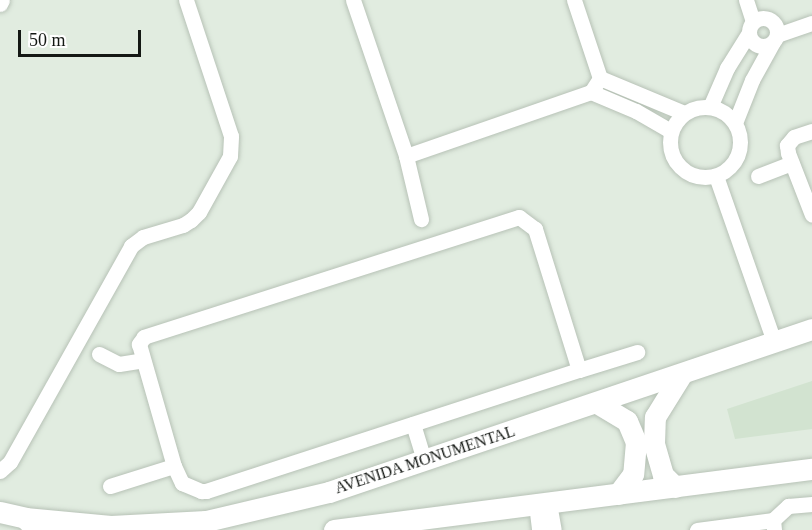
<!DOCTYPE html>
<style>
body{margin:0}
#map{position:relative;width:812px;height:530px;overflow:hidden;background:#e1ece0;font-family:"Times New Roman",serif}
div>[style]{position:absolute}
.built>*{inset:0;background:#d2e3d0}
.roads{filter:drop-shadow(0 0 2px #b7c2b6) drop-shadow(0 0 2px #b7c2b6)}
.street>*{height:15px;margin:-7.5px;padding:0 7.5px;transform-origin:7.5px;border-radius:7.5px;background:#fff}
.street>.ring{margin:-7.5px;padding:0;box-sizing:content-box;background:none;border:15px solid #fff;border-radius:50%}
.secondary>*{height:21px;margin:-10.5px;padding:0 10.5px;transform-origin:10.5px;border-radius:10.5px;background:#fff}
span{translate:-50% -50%;white-space:nowrap;text-align:center;line-height:1.15;-webkit-text-stroke:6px #fff;paint-order:stroke}
.street-label{font-size:16px;color:#141814}
.scale{position:absolute;left:18px;top:30px;width:123px;height:27px;box-sizing:border-box;border:3px solid #141814;border-top:0;padding-left:8px;font-size:18px;line-height:21px;white-space:nowrap;color:#141814;-webkit-text-stroke:4px #fff;paint-order:stroke}
</style>
<div id="map">
<div class="built">
<div style="clip-path:polygon(812px 381px,812px 429px,735px 439px,727px 409px)"></div>
</div>
<div class="roads">
<div class="street">
<div style="left:353px;top:0;width:165px;rotate:71.2deg"></div>
<div style="left:406px;top:156px;width:65px;rotate:76.6deg"></div>
<div style="left:574px;top:0;width:82px;rotate:71.6deg"></div>
<div style="left:746px;top:0;width:22px;rotate:72deg"></div>
<div style="left:0;top:4px;width:4px;rotate:-63deg"></div>
<div class="ring" style="left:749px;top:18px;width:13px;height:13px"></div>
<div style="left:777px;top:35px;width:37px;rotate:-19deg"></div>
<div style="left:600px;top:78px;width:91px;rotate:22.6deg"></div>
<div style="left:591px;top:92px;width:49px;rotate:22.9deg"></div>
<div style="left:636px;top:111px;width:39px;rotate:30deg"></div>
<div style="left:710px;top:107px;width:43px;rotate:-66.4deg"></div>
<div style="left:727px;top:68px;width:40px;rotate:-58deg"></div>
<div class="ring" style="left:670px;top:107px;width:55px;height:55px"></div>
<div style="left:735px;top:123px;width:46px;rotate:-68.4deg"></div>
<div style="left:752px;top:80px;width:43px;rotate:-61.1deg"></div>
<div style="left:812px;top:131px;width:19px;rotate:162deg"></div>
<div style="left:794px;top:137px;width:11px;rotate:131deg"></div>
<div style="left:787px;top:145px;width:8px;rotate:83deg"></div>
<div style="left:788px;top:153px;width:66px;rotate:68.8deg"></div>
<div style="left:406px;top:156px;width:196px;rotate:-19.1deg"></div>
<div style="left:591px;top:92px;width:17px;rotate:-57deg"></div>
<div style="left:716px;top:176px;width:176px;rotate:70.7deg"></div>
<div style="left:758px;top:176px;width:36px;rotate:-21deg"></div>
<div style="left:99px;top:354px;width:22px;rotate:27deg"></div>
<div style="left:119px;top:364px;width:24px;rotate:-9deg"></div>
<div style="left:579px;top:370px;width:148px;rotate:-107.3deg"></div>
<div style="left:535px;top:229px;width:20px;rotate:-143deg"></div>
<div style="left:519px;top:217px;width:394px;rotate:162.3deg"></div>
<div style="left:144px;top:337px;width:9px;rotate:126deg"></div>
<div style="left:139px;top:344px;width:127px;rotate:74deg"></div>
<div style="left:174px;top:466px;width:19px;rotate:65deg"></div>
<div style="left:182px;top:483px;width:21px;rotate:23deg"></div>
<div style="left:201px;top:491px;width:5px"></div>
<div style="left:206px;top:491px;width:392px;rotate:-18deg"></div>
<div style="left:579px;top:370px;width:61px;rotate:-17.2deg"></div>
<div style="left:413px;top:424px;width:38px;rotate:73deg"></div>
<div style="left:0;top:471px;width:13px;rotate:-42deg"></div>
<div style="left:10px;top:462px;width:248px;rotate:-60.7deg"></div>
<div style="left:131px;top:246px;width:15px;rotate:-37deg"></div>
<div style="left:143px;top:237px;width:42px;rotate:-16.7deg"></div>
<div style="left:183px;top:225px;width:9px;rotate:-32deg"></div>
<div style="left:191px;top:220px;width:11px;rotate:-45deg"></div>
<div style="left:199px;top:212px;width:64px;rotate:-61deg"></div>
<div style="left:230px;top:156px;width:20px;rotate:-87deg"></div>
<div style="left:231px;top:136px;width:143px;rotate:-108.3deg"></div>
<div style="left:110px;top:486px;width:67px;rotate:-17.4deg"></div>
<div style="left:549px;top:503px;width:27px;rotate:80deg"></div>
<div style="left:536px;top:504px;width:26px;rotate:83deg"></div>
<div style="left:773px;top:520px;width:21px;rotate:-43deg"></div>
<div style="left:788px;top:506px;width:24px;rotate:-5deg"></div>
<div style="left:697px;top:530px;width:77px;rotate:-7.5deg"></div>
<div style="left:773px;top:520px;width:10px;rotate:84deg"></div>
</div>
<div class="secondary">
<div style="left:597px;top:403px;width:35px;rotate:31deg"></div>
<div style="left:627px;top:421px;width:23px;rotate:67deg"></div>
<div style="left:636px;top:442px;width:32px;rotate:95deg"></div>
<div style="left:633px;top:474px;width:25px;rotate:127deg"></div>
<div style="left:675px;top:487px;width:17px;rotate:-135deg"></div>
<div style="left:663px;top:475px;width:33px;rotate:-106deg"></div>
<div style="left:654px;top:443px;width:26px;rotate:-88deg"></div>
<div style="left:655px;top:417px;width:49px;rotate:-58.2deg"></div>
<div style="left:0;top:512px;width:26px;rotate:13deg"></div>
<div style="left:25px;top:518px;width:14px;rotate:45deg"></div>
<div style="left:25px;top:518px;width:86px;rotate:5.3deg"></div>
<div style="left:111px;top:526px;width:95px;rotate:-3deg"></div>
<div style="left:206px;top:521px;width:126px;rotate:-13.3deg"></div>
<div style="left:329px;top:492px;width:510px;rotate:-18.65deg"></div>
<div style="left:334px;top:530px;width:482px;rotate:-7.3deg"></div>
</div>
</div>
<div class="street-label">
<span style="left:425px;top:460px;rotate:-18deg">AVENIDA MONUMENTAL</span>
</div>
<div class="scale">50 m</div>
</div>
